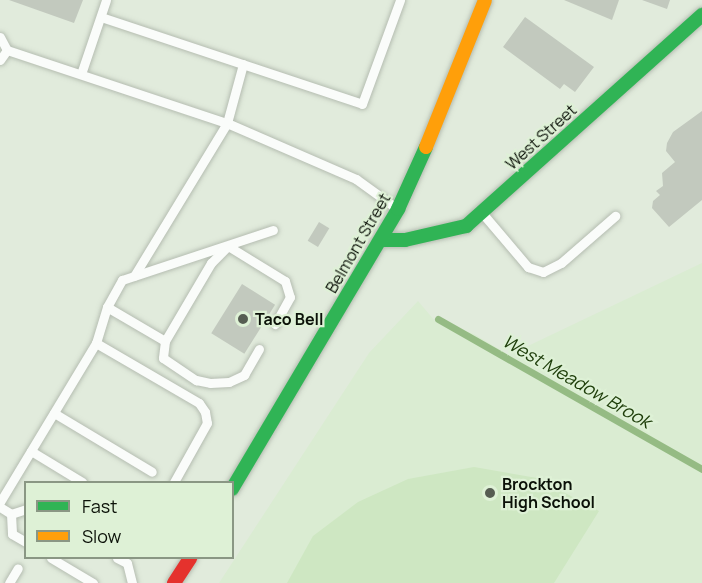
<!DOCTYPE html>
<style>
body{margin:0}
#map{position:relative;width:702px;height:583px;overflow:hidden;background:#e1ebdc;font-family:Manrope,sans-serif}
div>[style]{position:absolute}
.built>*{inset:0;background:#daecd2}
.green>*{inset:0;background:#cee7c2}
.stream>*{height:7px;margin:-3.5px;padding:0 3.5px;transform-origin:3.5px;border-radius:3.5px;background:#95bb84}
.building>*{inset:0;background:#c2c9be;transform-origin:0 0}
.roads{filter:drop-shadow(0 0 2px #b5bdb1) drop-shadow(0 0 2px #b5bdb1)}
.lane>*{height:9px;margin:-4.5px;padding:0 4.5px;transform-origin:4.5px;border-radius:4.5px;background:#fafcfa}
.fast>*{height:14px;margin:-7px;padding:0 7px;transform-origin:7px;border-radius:7px;background:#30b455}
.slow>*{height:14px;margin:-7px;padding:0 7px;transform-origin:7px;border-radius:7px;background:#ff9f0a}
.jam>*{height:14px;margin:-7px;padding:0 7px;transform-origin:7px;border-radius:7px;background:#e5322d}
.dots>*{width:16px;height:16px;translate:-50% -50%;box-sizing:border-box;border:3px solid #def1d6;border-radius:50%}
span{translate:-50% -50%;white-space:nowrap;text-align:center;line-height:1.15;-webkit-text-stroke:4.5px #def1d6;paint-order:stroke}
.street-label{font-size:16px;color:#0b1108}
.poi-label{font-size:16px;color:#0b1108;font-weight:700}
.left{translate:0 -50%;text-align:left}
.water-label{font-size:18px;color:#1c3c08;font-style:italic}
.legend{position:absolute;left:24px;top:481px;width:210px;height:78px;box-sizing:border-box;background:#def1d6;border:2px solid #8a9784;margin:0;padding:8px 10px;list-style:none;font-size:18px;color:#0b1108}
.legend li{display:flex;align-items:center;gap:12px;height:30px}
.legend b{width:30px;border:2px solid #8a9784}
</style>
<div id="map">
<div class="built">
<div style="clip-path:polygon(702px 263px,702px 583px,219px 583px,369px 353px,418px 301px,435px 321px,474px 334px,509px 355px)"></div>
</div>
<div class="green">
<div style="clip-path:polygon(474px 467px,537px 478px,599px 511px,554px 583px,287px 583px,313px 536px,358px 502px,408px 479px)"></div>
</div>
<div class="stream">
<div style="left:438px;top:319px;width:304px;rotate:29.6deg"></div>
</div>
<div class="building">
<div style="clip-path:polygon(9px 0,83px 0,74px 23px)"></div>
<div style="clip-path:polygon(564px 0,619px 0,612px 20px)"></div>
<div style="clip-path:polygon(642px 0,670px 0,667px 9px)"></div>
<div style="clip-path:polygon(525px 17px,594px 67px,575px 92px,564px 84px,560px 89px,503px 47px)"></div>
<div style="clip-path:polygon(702px 111px,702px 200px,669px 227px,652px 208px,653px 201px,660px 195px,656px 191px,663px 186px,662px 173px,675px 162px,666px 151px,667px 143px,673px 132px)"></div>
<div style="left:319px;top:222px;width:12px;height:22px;rotate:31deg"></div>
<div style="left:242px;top:284px;width:39px;height:58px;rotate:32deg"></div>
</div>
<div class="roads">
<div class="lane">
<div style="left:101px;top:17px;width:275px;rotate:18.4deg"></div>
<div style="left:362px;top:104px;width:111px;rotate:-69.9deg"></div>
<div style="left:0;top:37px;width:15px;rotate:62deg"></div>
<div style="left:7px;top:50px;width:232px;rotate:18.4deg"></div>
<div style="left:227px;top:123px;width:141px;rotate:23.5deg"></div>
<div style="left:356px;top:179px;width:49px;rotate:35.9deg"></div>
<div style="left:0;top:60px;width:12px;rotate:-55deg"></div>
<div style="left:81px;top:74px;width:78px;rotate:-71.3deg"></div>
<div style="left:483px;top:214px;width:70px;rotate:49.7deg"></div>
<div style="left:528px;top:267px;width:16px;rotate:18deg"></div>
<div style="left:543px;top:272px;width:20px;rotate:-27deg"></div>
<div style="left:561px;top:263px;width:72px;rotate:-41deg"></div>
<div style="left:228px;top:246px;width:67px;rotate:31.6deg"></div>
<div style="left:285px;top:281px;width:17px;rotate:73deg"></div>
<div style="left:290px;top:297px;width:31px;rotate:119deg"></div>
<div style="left:134px;top:276px;width:179px;rotate:-58.7deg"></div>
<div style="left:227px;top:123px;width:61px;rotate:-74.8deg"></div>
<div style="left:107px;top:307px;width:67px;rotate:30.4deg"></div>
<div style="left:165px;top:341px;width:91px;rotate:-59.5deg"></div>
<div style="left:211px;top:263px;width:21px;rotate:-45deg"></div>
<div style="left:165px;top:341px;width:17px;rotate:97deg"></div>
<div style="left:163px;top:358px;width:40px;rotate:34deg"></div>
<div style="left:196px;top:380px;width:14px;rotate:12deg"></div>
<div style="left:210px;top:383px;width:19px;rotate:-3deg"></div>
<div style="left:229px;top:382px;width:17px;rotate:-25deg"></div>
<div style="left:244px;top:375px;width:30px;rotate:-60deg"></div>
<div style="left:96px;top:343px;width:119px;rotate:30.2deg"></div>
<div style="left:199px;top:403px;width:11px;rotate:56deg"></div>
<div style="left:205px;top:412px;width:11px;rotate:80deg"></div>
<div style="left:207px;top:423px;width:68px;rotate:119.2deg"></div>
<div style="left:54px;top:413px;width:114px;rotate:31deg"></div>
<div style="left:31px;top:451px;width:60px;rotate:31.3deg"></div>
<div style="left:0;top:502px;width:186px;rotate:-58.9deg"></div>
<div style="left:96px;top:343px;width:38px;rotate:-73deg"></div>
<div style="left:107px;top:307px;width:31px;rotate:-61deg"></div>
<div style="left:122px;top:280px;width:159px;rotate:-18.3deg"></div>
<div style="left:0;top:507px;width:13px;rotate:32deg"></div>
<div style="left:11px;top:514px;width:16px;rotate:-18deg"></div>
<div style="left:11px;top:514px;width:20px;rotate:87deg"></div>
<div style="left:12px;top:534px;width:16px;rotate:30deg"></div>
<div style="left:51px;top:558px;width:49px;rotate:30.8deg"></div>
<div style="left:117px;top:558px;width:11px;rotate:27deg"></div>
<div style="left:127px;top:563px;width:21px;rotate:76deg"></div>
<div style="left:9px;top:583px;width:17px;rotate:-59deg"></div>
</div>
<div class="fast">
<div style="left:382px;top:240px;width:23px"></div>
<div style="left:405px;top:240px;width:63px;rotate:-12.9deg"></div>
<div style="left:466px;top:226px;width:317px;rotate:-41.8deg"></div>
<div style="left:232px;top:489px;width:326px;rotate:-59.3deg"></div>
<div style="left:398px;top:209px;width:68px;rotate:-65.7deg"></div>
</div>
<div class="slow">
<div style="left:426px;top:147px;width:158px;rotate:-68.1deg"></div>
</div>
<div class="jam">
<div style="left:174px;top:583px;width:30px;rotate:-57deg"></div>
</div>
</div>
<div class="dots">
<div style="left:243px;top:319px;background:#565d52"></div>
<div style="left:490px;top:493px;background:#565d52"></div>
</div>
<div class="street-label">
<span style="left:541px;top:137px;rotate:-42deg">West Street</span>
<span style="left:358px;top:243px;rotate:-60deg">Belmont Street</span>
</div>
<div class="poi-label">
<span class="left" style="left:255px;top:319px">Taco Bell</span>
<span class="left" style="left:502px;top:493px">Brockton<br>High School</span>
</div>
<div class="water-label">
<span style="left:577px;top:381px;rotate:30deg">West Meadow Brook</span>
</div>
<ul class="legend">
<li><b style="height:8px;background:#30b455"></b>Fast</li>
<li><b style="height:8px;background:#ff9f0a"></b>Slow</li>
</ul>
</div>
